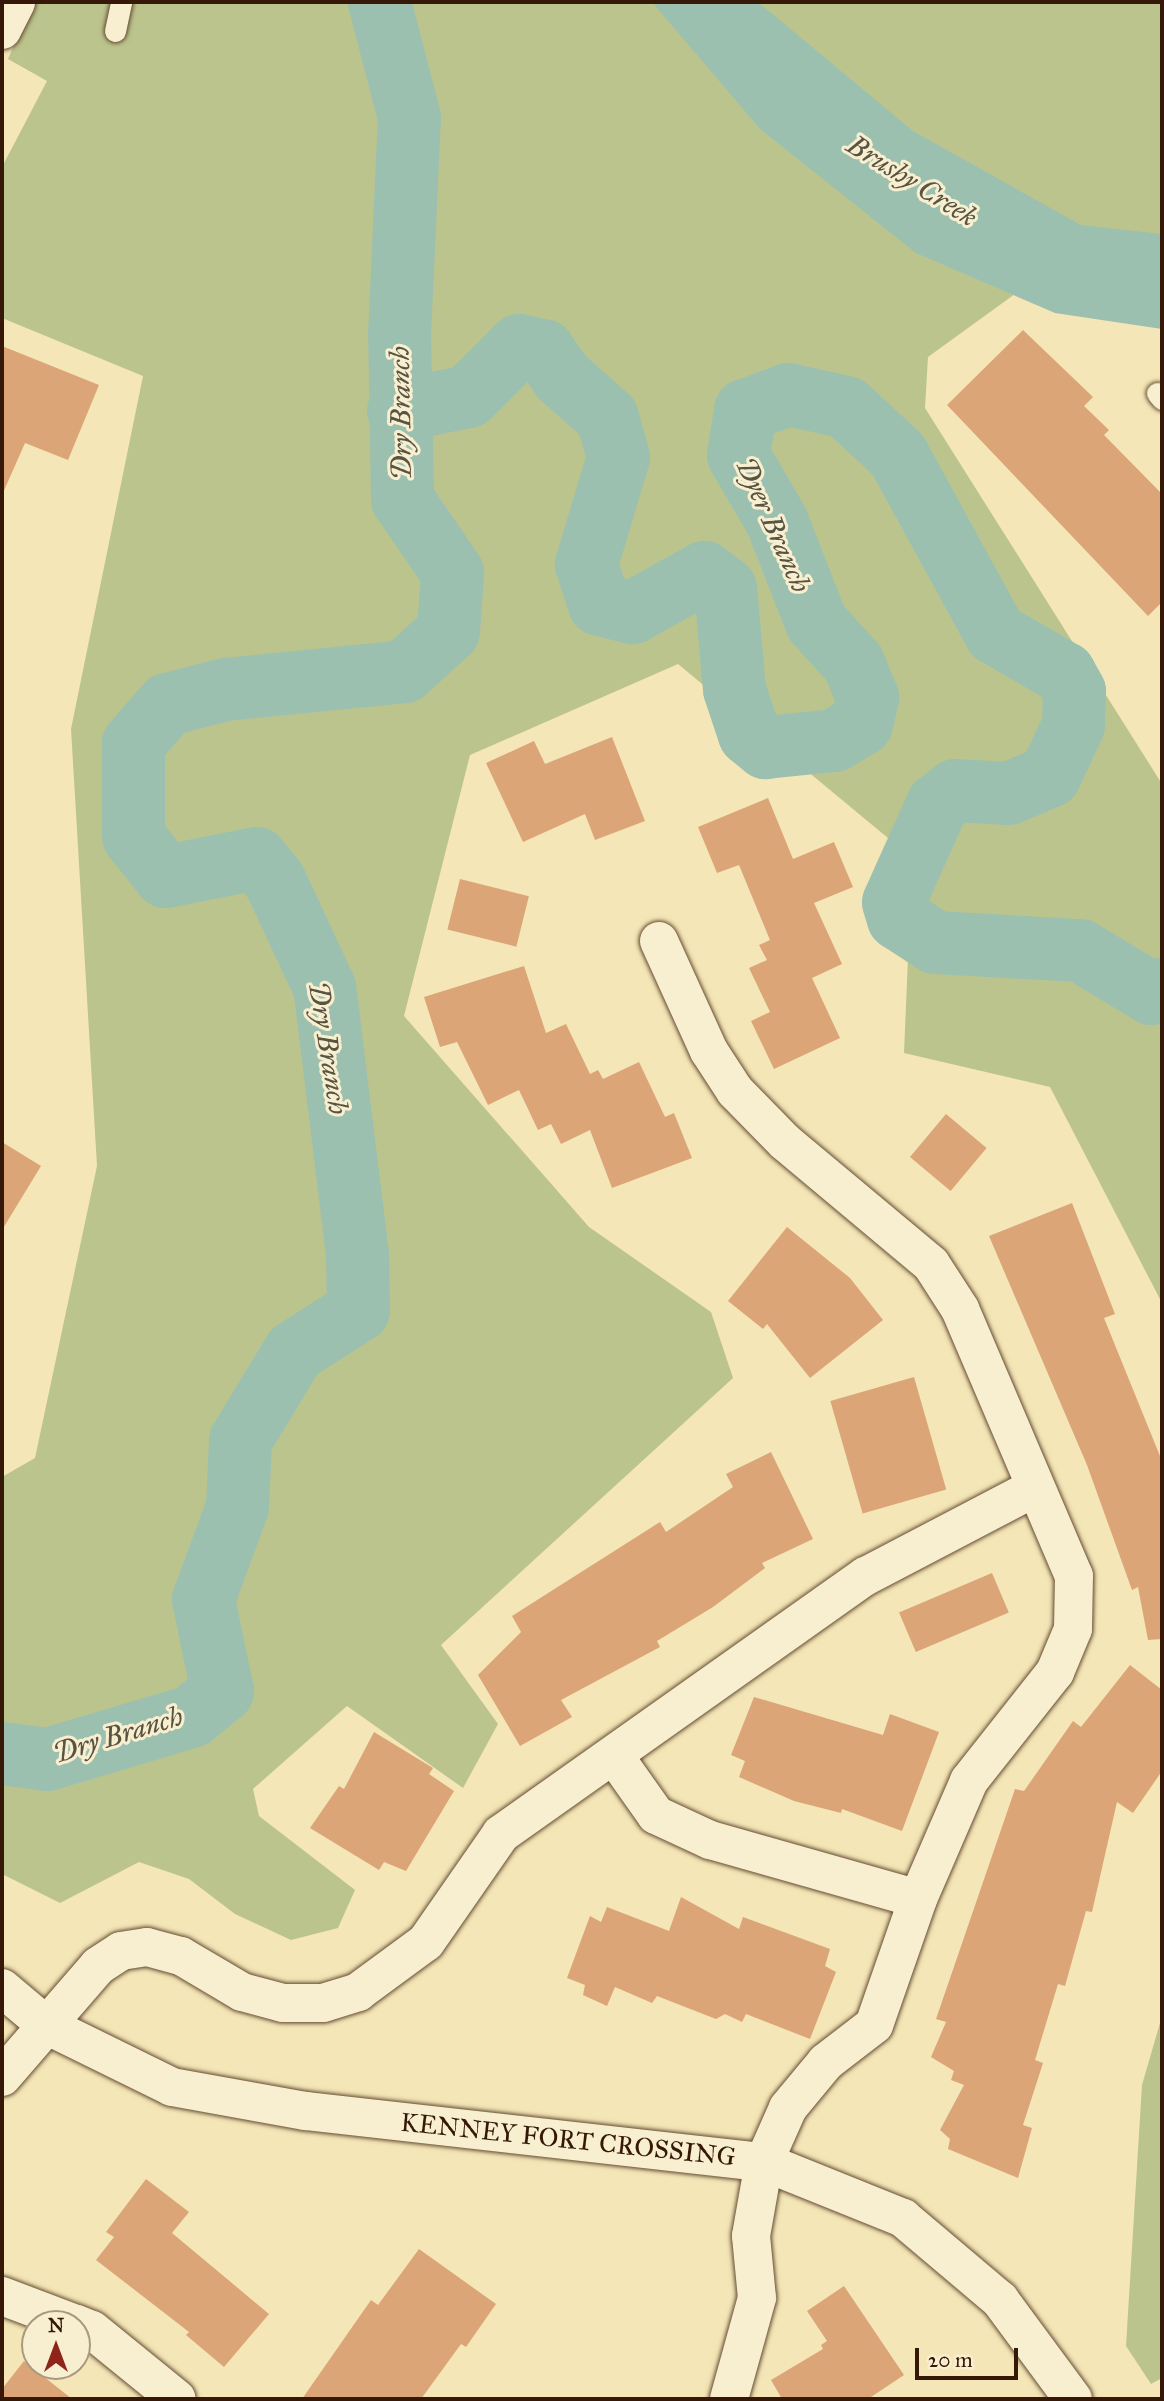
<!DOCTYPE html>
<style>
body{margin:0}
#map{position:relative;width:1164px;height:2401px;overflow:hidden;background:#f4e6b6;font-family:"IM FELL Great Primer",serif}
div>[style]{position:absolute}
.green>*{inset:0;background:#bcc48d}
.water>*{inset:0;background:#9cc0af}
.river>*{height:63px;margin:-31.5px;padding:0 31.5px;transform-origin:31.5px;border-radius:31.5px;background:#9cc0af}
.building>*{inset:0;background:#dba578;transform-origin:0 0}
.roads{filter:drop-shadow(0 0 2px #654c33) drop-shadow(0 0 2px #654c33)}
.lane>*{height:21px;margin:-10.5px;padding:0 10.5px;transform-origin:10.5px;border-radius:10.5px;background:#f8efd0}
.street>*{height:38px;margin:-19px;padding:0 19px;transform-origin:19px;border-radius:19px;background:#f8efd0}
span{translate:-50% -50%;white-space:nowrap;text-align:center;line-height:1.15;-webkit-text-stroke:6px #f8efd0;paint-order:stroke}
.street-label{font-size:26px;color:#351807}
.water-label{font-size:28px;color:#595342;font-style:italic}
.frame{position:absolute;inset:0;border:4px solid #351807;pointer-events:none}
.north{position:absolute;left:21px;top:2310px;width:70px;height:70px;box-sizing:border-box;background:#f8efd0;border:2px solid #aa9980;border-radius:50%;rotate:0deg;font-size:19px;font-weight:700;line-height:28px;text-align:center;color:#351807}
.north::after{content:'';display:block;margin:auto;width:24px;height:32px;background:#8f2418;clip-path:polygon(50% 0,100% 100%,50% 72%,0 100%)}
.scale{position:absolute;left:915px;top:2348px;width:103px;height:32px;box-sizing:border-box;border:4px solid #351807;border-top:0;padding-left:9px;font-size:21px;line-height:24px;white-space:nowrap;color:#351807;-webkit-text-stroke:5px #f8efd0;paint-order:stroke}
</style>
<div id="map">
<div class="green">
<div style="clip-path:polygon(33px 2px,1162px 2px,1162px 328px,1026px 286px,928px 357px,925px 408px,1162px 784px,1162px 1303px,1050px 1087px,904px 1053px,909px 934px,894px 843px,678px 664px,470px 755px,404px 1016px,589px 1227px,711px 1312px,733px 1378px,441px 1645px,498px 1724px,463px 1788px,347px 1706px,253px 1789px,259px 1816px,355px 1890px,338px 1928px,291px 1940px,235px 1914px,189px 1879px,139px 1862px,60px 1903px,2px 1874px,2px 1477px,35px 1458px,97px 1166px,71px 729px,143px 376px,2px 318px,2px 167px,47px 81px,8px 59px)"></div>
<div style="clip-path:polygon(1162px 2016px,1162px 2378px,1151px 2384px,1126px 2346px,1142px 2085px)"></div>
</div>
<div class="water">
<div style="clip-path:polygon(652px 2px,758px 2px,913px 131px,1081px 225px,1162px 234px,1162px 329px,1055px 313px,916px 253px,760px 129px)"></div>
</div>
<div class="river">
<div style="left:398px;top:410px;width:71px;rotate:-11.3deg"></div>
<div style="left:468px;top:396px;width:72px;rotate:-45deg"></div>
<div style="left:519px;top:345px;width:25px;rotate:12deg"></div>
<div style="left:543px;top:350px;width:33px;rotate:55deg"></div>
<div style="left:562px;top:377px;width:60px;rotate:41.6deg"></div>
<div style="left:607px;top:417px;width:41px;rotate:74.6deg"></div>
<div style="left:618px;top:457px;width:112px;rotate:106.7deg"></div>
<div style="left:586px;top:564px;width:42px;rotate:72deg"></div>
<div style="left:599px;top:604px;width:34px;rotate:14deg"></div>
<div style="left:632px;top:612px;width:82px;rotate:-29.1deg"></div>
<div style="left:704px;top:572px;width:26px;rotate:37deg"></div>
<div style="left:725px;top:588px;width:101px;rotate:84.9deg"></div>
<div style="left:734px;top:689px;width:47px;rotate:71.6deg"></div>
<div style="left:749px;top:734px;width:21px;rotate:39deg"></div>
<div style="left:765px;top:747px;width:69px;rotate:-5.8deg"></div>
<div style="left:834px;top:740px;width:31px;rotate:-31deg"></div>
<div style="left:861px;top:724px;width:28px;rotate:-77deg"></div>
<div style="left:867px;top:697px;width:37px;rotate:-112deg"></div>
<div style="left:853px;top:663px;width:55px;rotate:-132.1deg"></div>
<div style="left:816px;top:622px;width:110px;rotate:-111.4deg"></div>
<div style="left:776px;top:520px;width:75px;rotate:-120.3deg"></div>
<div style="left:738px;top:455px;width:46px;rotate:-81.2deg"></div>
<div style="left:745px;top:410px;width:46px;rotate:-20.4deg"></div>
<div style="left:788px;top:394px;width:59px;rotate:12.6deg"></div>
<div style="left:846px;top:407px;width:69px;rotate:42.7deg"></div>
<div style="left:897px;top:454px;width:204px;rotate:61.3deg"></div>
<div style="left:995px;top:633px;width:80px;rotate:30.1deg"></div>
<div style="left:1064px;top:673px;width:21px;rotate:61deg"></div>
<div style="left:1074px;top:691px;width:34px;rotate:92deg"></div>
<div style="left:1073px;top:725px;width:56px;rotate:115.2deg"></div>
<div style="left:1049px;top:776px;width:44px;rotate:157.5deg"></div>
<div style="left:1008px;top:793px;width:53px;rotate:-176.8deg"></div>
<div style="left:955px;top:790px;width:23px;rotate:142deg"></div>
<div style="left:937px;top:804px;width:107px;rotate:114.2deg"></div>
<div style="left:893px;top:902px;width:17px;rotate:73deg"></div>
<div style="left:898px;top:918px;width:44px;rotate:33deg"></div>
<div style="left:935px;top:942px;width:145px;rotate:3.2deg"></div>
<div style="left:1080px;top:950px;width:83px;rotate:31.2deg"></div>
<div style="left:1151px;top:993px;width:12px;rotate:-24deg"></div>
<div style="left:2px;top:1753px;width:45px;rotate:7.6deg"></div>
<div style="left:47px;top:1759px;width:150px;rotate:-16.6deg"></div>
<div style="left:191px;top:1716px;width:40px;rotate:-39deg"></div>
<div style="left:222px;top:1691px;width:94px;rotate:-101.7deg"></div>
<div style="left:203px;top:1599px;width:99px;rotate:-69.9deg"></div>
<div style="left:237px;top:1506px;width:66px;rotate:-87.4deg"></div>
<div style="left:240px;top:1440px;width:104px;rotate:-58.8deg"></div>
<div style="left:294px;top:1351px;width:76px;rotate:-32.6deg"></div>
<div style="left:358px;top:1310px;width:56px;rotate:-91deg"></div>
<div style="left:357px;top:1254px;width:269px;rotate:-97deg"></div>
<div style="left:324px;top:987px;width:118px;rotate:-115deg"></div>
<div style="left:274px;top:880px;width:28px;rotate:-129deg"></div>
<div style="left:256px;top:858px;width:93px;rotate:168.8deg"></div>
<div style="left:165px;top:876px;width:51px;rotate:-128.7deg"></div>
<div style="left:133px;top:836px;width:93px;rotate:-90deg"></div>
<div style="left:133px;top:743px;width:52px;rotate:-48.9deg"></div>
<div style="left:167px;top:704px;width:60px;rotate:-14.5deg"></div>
<div style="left:225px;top:689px;width:180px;rotate:-5.7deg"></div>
<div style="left:404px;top:671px;width:59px;rotate:-42.3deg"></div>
<div style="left:448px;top:631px;width:59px;rotate:-86.1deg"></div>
<div style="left:452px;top:572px;width:88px;rotate:-124.4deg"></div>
<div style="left:402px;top:499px;width:164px;rotate:-91deg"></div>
<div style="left:399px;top:335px;width:218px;rotate:-87.4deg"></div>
<div style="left:409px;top:117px;width:119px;rotate:-104.6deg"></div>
</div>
<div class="building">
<div style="clip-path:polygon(1023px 330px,1093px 397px,1084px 406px,1109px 430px,1104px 435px,1162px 494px,1162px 602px,1148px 616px,947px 405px)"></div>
<div style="clip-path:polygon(2px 346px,99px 385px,68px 460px,25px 443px,2px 495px)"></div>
<div style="clip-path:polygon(612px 737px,645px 821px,595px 840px,585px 814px,523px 842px,486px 763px,534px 741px,545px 764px)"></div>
<div style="clip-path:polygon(768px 798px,793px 859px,834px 842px,853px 887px,814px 903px,842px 964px,812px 978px,840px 1038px,774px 1069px,751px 1021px,770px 1012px,749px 968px,767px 960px,759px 945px,770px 940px,739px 865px,717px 873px,698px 827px)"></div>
<div style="left:460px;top:879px;width:71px;height:52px;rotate:14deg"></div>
<div style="clip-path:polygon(524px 966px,546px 1033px,566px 1024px,590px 1074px,598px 1070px,603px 1079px,639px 1062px,665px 1117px,674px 1113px,692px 1158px,612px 1188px,590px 1130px,561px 1144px,551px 1124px,538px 1130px,519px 1090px,488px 1105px,457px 1042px,440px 1047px,424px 997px)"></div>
<div style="left:946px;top:1114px;width:53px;height:56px;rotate:40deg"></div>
<div style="clip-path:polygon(2px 1142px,41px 1166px,2px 1230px)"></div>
<div style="clip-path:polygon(1072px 1203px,1115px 1314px,1104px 1318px,1162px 1461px,1162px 1639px,1148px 1640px,1138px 1587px,1132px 1590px,1087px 1465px,989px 1236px)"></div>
<div style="clip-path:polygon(787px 1227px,850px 1278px,883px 1320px,810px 1378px,767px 1324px,763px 1329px,728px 1301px)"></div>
<div style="left:914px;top:1377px;width:117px;height:87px;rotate:74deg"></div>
<div style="clip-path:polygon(771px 1452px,813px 1539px,762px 1563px,765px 1568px,713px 1607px,657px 1641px,660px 1647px,561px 1700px,572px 1717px,520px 1746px,478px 1675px,521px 1632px,512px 1616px,660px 1522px,666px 1532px,733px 1487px,726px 1474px)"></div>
<div style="left:992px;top:1573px;width:43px;height:101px;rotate:67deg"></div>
<div style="clip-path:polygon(1130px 1665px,1162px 1690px,1162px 1771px,1133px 1813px,1117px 1802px,1092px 1912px,1086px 1911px,1065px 1986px,1058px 1984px,1035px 2060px,1043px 2063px,1023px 2125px,1032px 2128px,1018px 2178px,948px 2149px,950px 2139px,940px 2130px,964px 2085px,951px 2080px,954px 2071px,931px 2057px,946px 2022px,936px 2019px,1015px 1789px,1024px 1791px,1073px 1721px,1081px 1727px)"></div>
<div style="clip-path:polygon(754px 1697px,883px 1735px,890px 1714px,939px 1732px,902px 1831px,842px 1809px,841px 1813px,794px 1801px,739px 1777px,745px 1761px,731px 1755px)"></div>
<div style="clip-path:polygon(374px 1732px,433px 1768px,429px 1774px,454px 1791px,406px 1871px,384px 1862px,379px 1870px,310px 1828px,339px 1786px,344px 1789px)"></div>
<div style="clip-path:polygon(681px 1897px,739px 1929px,743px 1917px,830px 1949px,825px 1966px,836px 1972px,810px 2039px,746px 2014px,742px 2022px,725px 2014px,716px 2019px,657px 1996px,652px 2003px,615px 1987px,607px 2006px,583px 1995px,585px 1985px,567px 1978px,590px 1916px,601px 1922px,607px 1907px,669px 1931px)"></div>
<div style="clip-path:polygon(146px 2179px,189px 2212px,172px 2233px,269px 2314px,224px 2367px,186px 2335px,189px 2332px,96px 2260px,114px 2237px,106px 2232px)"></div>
<div style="clip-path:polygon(419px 2249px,496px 2304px,466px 2347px,461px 2344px,421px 2399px,302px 2399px,371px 2300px,378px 2305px)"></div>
<div style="clip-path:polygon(844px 2286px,904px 2375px,868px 2399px,782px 2399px,771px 2380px,823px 2349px,821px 2345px,827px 2341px,807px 2311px)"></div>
<div style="clip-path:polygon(24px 2361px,72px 2399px,2px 2399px,2px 2389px)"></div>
</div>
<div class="roads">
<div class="lane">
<div style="left:115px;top:31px;width:30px;rotate:-78deg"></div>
<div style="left:1157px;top:393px;width:8px;rotate:50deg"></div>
</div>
<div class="street">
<div style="left:2px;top:30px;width:31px;rotate:-63deg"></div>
<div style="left:659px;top:941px;width:121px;rotate:65.6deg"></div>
<div style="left:709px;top:1051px;width:48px;rotate:57deg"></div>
<div style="left:735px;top:1091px;width:71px;rotate:45.6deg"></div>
<div style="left:785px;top:1142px;width:190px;rotate:39.9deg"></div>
<div style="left:931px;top:1264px;width:54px;rotate:57.2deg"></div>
<div style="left:960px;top:1309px;width:290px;rotate:66.9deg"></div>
<div style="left:1074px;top:1576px;width:53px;rotate:91.1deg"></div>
<div style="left:1073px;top:1629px;width:47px;rotate:112.7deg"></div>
<div style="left:1055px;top:1672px;width:139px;rotate:128.3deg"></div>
<div style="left:969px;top:1781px;width:129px;rotate:113.4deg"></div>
<div style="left:918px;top:1899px;width:133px;rotate:109.2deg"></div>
<div style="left:874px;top:2025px;width:61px;rotate:142.4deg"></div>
<div style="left:826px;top:2062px;width:60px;rotate:129.6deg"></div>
<div style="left:788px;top:2108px;width:59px;rotate:114deg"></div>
<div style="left:764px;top:2162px;width:75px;rotate:100deg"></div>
<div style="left:751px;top:2236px;width:62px;rotate:84.5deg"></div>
<div style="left:757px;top:2298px;width:105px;rotate:105.5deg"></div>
<div style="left:615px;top:1757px;width:71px;rotate:54.7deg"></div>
<div style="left:656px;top:1815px;width:60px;rotate:24.8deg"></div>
<div style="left:710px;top:1840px;width:216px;rotate:15.8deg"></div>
<div style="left:2px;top:1988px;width:57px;rotate:40.1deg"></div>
<div style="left:46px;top:2025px;width:140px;rotate:26.2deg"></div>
<div style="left:172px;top:2087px;width:136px;rotate:10.2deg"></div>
<div style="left:306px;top:2111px;width:461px;rotate:6.4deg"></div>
<div style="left:764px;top:2162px;width:150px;rotate:21.9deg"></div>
<div style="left:903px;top:2218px;width:127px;rotate:40.2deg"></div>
<div style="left:1000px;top:2300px;width:123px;rotate:53.6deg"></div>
<div style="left:2px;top:2077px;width:147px;rotate:-49.1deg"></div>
<div style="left:98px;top:1966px;width:27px;rotate:-33deg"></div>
<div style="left:121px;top:1951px;width:26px;rotate:-9deg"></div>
<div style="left:147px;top:1947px;width:35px;rotate:15deg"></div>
<div style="left:181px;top:1956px;width:71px;rotate:30.5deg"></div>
<div style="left:242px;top:1992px;width:42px;rotate:15deg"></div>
<div style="left:283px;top:2003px;width:40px"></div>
<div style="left:323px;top:2003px;width:37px;rotate:-17deg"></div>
<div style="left:358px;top:1992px;width:84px;rotate:-36.3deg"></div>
<div style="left:426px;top:1942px;width:131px;rotate:-55.2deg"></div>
<div style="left:501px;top:1834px;width:447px;rotate:-35.3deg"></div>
<div style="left:866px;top:1576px;width:190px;rotate:-27.6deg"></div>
<div style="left:2px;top:2296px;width:79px;rotate:20.7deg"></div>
<div style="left:77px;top:2324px;width:16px;rotate:22deg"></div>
<div style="left:92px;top:2330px;width:109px;rotate:39.1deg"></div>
</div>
</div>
<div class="street-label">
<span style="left:568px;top:2140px;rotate:6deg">KENNEY FORT CROSSING</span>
</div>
<div class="water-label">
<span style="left:912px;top:181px;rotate:32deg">Brushy Creek</span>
<span style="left:401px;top:413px;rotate:-91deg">Dry Branch</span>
<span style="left:773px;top:525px;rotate:66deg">Dyer Branch</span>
<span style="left:328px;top:1048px;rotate:81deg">Dry Branch</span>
<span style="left:118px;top:1735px;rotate:-17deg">Dry Branch</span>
</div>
<div class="frame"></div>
<div class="north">N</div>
<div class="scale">20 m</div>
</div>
